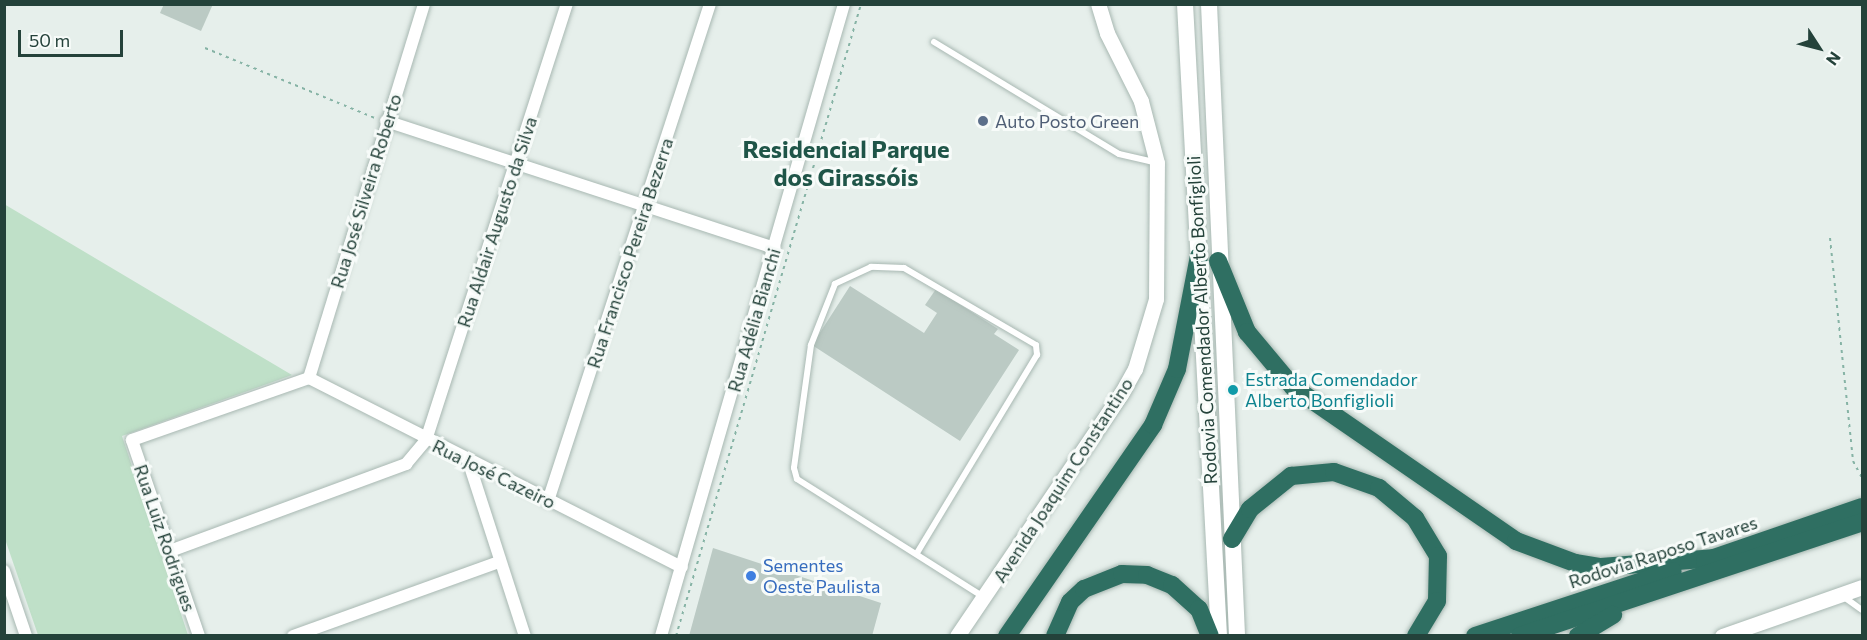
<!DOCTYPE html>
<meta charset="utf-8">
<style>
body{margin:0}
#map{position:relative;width:1867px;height:640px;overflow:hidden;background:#e6efeb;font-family:Commissioner,sans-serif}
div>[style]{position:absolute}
.green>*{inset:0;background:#bfe0c8}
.building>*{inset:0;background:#bbcac4}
.path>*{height:2px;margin-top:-1px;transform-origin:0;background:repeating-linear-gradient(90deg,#86b3a5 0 3px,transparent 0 7.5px)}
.roads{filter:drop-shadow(0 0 2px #a8b8b2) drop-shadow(0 0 2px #a8b8b2)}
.service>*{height:6px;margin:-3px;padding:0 3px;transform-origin:3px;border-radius:3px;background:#fff}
.minor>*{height:12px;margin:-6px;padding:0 6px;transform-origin:6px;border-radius:6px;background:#fff}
.tertiary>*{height:15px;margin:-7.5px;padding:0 7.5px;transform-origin:7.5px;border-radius:7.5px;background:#fff}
.secondary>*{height:16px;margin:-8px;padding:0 8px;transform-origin:8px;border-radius:8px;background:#fff}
.motorway>*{height:18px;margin:-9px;padding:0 9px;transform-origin:9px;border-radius:9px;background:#2f6f62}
.dots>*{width:16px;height:16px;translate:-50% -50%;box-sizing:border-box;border:3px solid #f7fbf9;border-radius:50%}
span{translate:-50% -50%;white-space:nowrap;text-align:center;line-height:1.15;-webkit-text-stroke:6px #f7fbf9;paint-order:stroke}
.service-label{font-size:18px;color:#4e5e75}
.left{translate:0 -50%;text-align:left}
.street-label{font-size:18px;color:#24423a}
.culture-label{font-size:18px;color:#0d838f}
.shop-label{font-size:18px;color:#366cbe}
.district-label{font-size:24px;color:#1f5548;font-weight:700}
.frame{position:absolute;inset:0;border:6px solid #24423a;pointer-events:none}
.north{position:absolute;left:1789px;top:18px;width:60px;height:60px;-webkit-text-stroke:4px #f7fbf9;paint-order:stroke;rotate:126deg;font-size:16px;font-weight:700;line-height:24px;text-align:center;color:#24423a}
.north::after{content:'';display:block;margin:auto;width:21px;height:27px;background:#24423a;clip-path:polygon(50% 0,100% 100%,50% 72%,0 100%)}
.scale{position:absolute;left:18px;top:30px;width:105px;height:27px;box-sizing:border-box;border:3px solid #24423a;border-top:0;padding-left:8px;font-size:18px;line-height:21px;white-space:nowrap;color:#24423a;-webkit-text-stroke:4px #f7fbf9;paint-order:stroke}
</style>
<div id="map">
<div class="green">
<div style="clip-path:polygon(4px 204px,292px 375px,122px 436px,188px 635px,38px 635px,5px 539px)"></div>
</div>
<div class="building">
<div style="clip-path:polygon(164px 4px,213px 4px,201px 31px,160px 13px)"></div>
<div style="clip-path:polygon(850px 286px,924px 333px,937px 313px,925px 305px,936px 289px,998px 329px,994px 334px,1019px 350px,960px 441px,812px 345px)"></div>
<div style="clip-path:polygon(713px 548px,881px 603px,872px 636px,689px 636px)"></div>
</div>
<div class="path">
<div style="left:205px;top:48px;width:184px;rotate:22.4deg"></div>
<div style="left:1830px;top:238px;width:224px;rotate:84.1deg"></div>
<div style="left:1853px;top:461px;width:19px;rotate:62deg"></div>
<div style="left:676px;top:636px;width:659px;rotate:-73.68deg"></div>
</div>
<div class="roads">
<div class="service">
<div style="left:934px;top:42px;width:216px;rotate:31.2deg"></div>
<div style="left:1119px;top:154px;width:39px;rotate:13deg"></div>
<div style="left:917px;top:553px;width:232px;rotate:-58.8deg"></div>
<div style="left:1037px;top:355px;width:10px;rotate:-96deg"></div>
<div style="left:1036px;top:345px;width:153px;rotate:-149.7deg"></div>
<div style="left:904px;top:268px;width:33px;rotate:-178deg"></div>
<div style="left:871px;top:267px;width:40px;rotate:155deg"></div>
<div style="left:835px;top:284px;width:66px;rotate:111.5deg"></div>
<div style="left:811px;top:345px;width:124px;rotate:97.9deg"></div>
<div style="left:794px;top:468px;width:11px;rotate:75deg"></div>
<div style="left:797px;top:479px;width:221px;rotate:32.3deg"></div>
<div style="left:1844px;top:597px;width:22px;rotate:36deg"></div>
</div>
<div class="minor">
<div style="left:386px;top:121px;width:409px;rotate:18.1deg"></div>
<div style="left:309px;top:378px;width:418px;rotate:26.9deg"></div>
<div style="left:309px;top:378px;width:391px;rotate:-72.9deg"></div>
<div style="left:468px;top:460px;width:185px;rotate:72.1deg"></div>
<div style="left:548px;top:501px;width:523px;rotate:-71.95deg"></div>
<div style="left:170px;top:551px;width:252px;rotate:-20.2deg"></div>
<div style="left:406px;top:464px;width:31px;rotate:-50deg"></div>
<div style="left:426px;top:440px;width:458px;rotate:-72.1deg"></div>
<div style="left:4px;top:571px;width:69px;rotate:71.3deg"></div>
<div style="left:199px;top:636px;width:207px;rotate:-108.9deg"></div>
<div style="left:132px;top:440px;width:188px;rotate:-19.3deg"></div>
<div style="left:293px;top:636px;width:219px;rotate:-19.8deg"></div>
<div style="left:661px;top:636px;width:658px;rotate:-73.85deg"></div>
</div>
<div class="tertiary">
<div style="left:957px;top:636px;width:292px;rotate:-55.9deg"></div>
<div style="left:1121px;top:394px;width:29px;rotate:-61deg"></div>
<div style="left:1135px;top:369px;width:73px;rotate:-73.3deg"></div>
<div style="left:1156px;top:299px;width:136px;rotate:-89.6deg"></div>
<div style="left:1157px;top:163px;width:64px;rotate:-104.5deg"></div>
<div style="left:1141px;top:101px;width:76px;rotate:-116.6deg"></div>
<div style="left:1107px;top:33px;width:30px;rotate:-107deg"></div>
<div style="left:1722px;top:636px;width:148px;rotate:-19.3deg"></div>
</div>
<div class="secondary">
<div style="left:1185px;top:4px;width:633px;rotate:86.92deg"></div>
<div style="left:1209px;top:4px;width:633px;rotate:87.46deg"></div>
</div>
<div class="motorway">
<div style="left:1218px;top:261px;width:77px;rotate:67.8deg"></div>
<div style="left:1247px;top:332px;width:72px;rotate:50.1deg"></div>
<div style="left:1293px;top:387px;width:271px;rotate:34.6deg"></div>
<div style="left:1516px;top:541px;width:63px;rotate:20.4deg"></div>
<div style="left:1575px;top:563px;width:26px;rotate:9deg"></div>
<div style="left:1601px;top:567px;width:115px;rotate:-4.5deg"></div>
<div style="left:1232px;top:539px;width:35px;rotate:-59deg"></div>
<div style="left:1250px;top:509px;width:53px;rotate:-38.8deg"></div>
<div style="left:1291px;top:476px;width:43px;rotate:-5.3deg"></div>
<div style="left:1334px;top:472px;width:48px;rotate:19.6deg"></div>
<div style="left:1379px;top:488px;width:47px;rotate:39.8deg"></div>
<div style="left:1415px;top:518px;width:44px;rotate:58.8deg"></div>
<div style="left:1438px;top:556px;width:45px;rotate:91.3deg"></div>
<div style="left:1437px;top:601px;width:41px;rotate:121deg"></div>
<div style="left:1705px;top:561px;width:166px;rotate:-19deg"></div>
<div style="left:1007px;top:636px;width:257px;rotate:-55.3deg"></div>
<div style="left:1153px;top:425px;width:61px;rotate:-66.8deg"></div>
<div style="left:1177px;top:369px;width:115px;rotate:-79deg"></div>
<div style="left:1055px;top:636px;width:37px;rotate:-66deg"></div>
<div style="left:1070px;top:602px;width:19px;rotate:-43deg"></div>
<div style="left:1084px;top:589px;width:41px;rotate:-21.5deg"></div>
<div style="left:1122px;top:574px;width:25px;rotate:2deg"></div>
<div style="left:1147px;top:575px;width:27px;rotate:22deg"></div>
<div style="left:1172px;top:585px;width:36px;rotate:42deg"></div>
<div style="left:1199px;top:609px;width:29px;rotate:68deg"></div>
<div style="left:1475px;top:636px;width:208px;rotate:-18.2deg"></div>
<div style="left:1520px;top:636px;width:360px;rotate:-18.4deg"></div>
<div style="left:1578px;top:636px;width:41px;rotate:-31deg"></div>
</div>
</div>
<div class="dots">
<div style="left:983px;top:121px;background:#5c6f8a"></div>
<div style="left:1233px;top:390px;background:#0f9aa8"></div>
<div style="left:751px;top:576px;background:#3f7fe0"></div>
</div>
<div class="service-label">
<span class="left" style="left:995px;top:121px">Auto Posto Green</span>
</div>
<div class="street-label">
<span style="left:366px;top:191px;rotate:-73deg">Rua José Silveira Roberto</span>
<span style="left:497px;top:222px;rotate:-72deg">Rua Aldair Augusto da Silva</span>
<span style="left:630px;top:253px;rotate:-72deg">Rua Francisco Pereira Bezerra</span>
<span style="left:754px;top:320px;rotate:-74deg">Rua Adélia Bianchi</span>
<span style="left:1202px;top:320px;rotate:-93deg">Rodovia Comendador Alberto Bonfiglioli</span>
<span style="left:494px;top:474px;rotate:26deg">Rua José Cazeiro</span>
<span style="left:1063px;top:480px;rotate:-57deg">Avenida Joaquim Constantino</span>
<span style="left:165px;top:538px;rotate:71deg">Rua Luiz Rodrigues</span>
<span style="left:1663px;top:552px;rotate:-18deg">Rodovia Raposo Tavares</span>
</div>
<div class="culture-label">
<span class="left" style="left:1245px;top:390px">Estrada Comendador<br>Alberto Bonfiglioli</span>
</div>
<div class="shop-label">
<span class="left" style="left:763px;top:576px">Sementes<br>Oeste Paulista</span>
</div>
<div class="district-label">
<span style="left:846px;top:163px">Residencial Parque<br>dos Girassóis</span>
</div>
<div class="frame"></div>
<div class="north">N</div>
<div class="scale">50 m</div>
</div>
